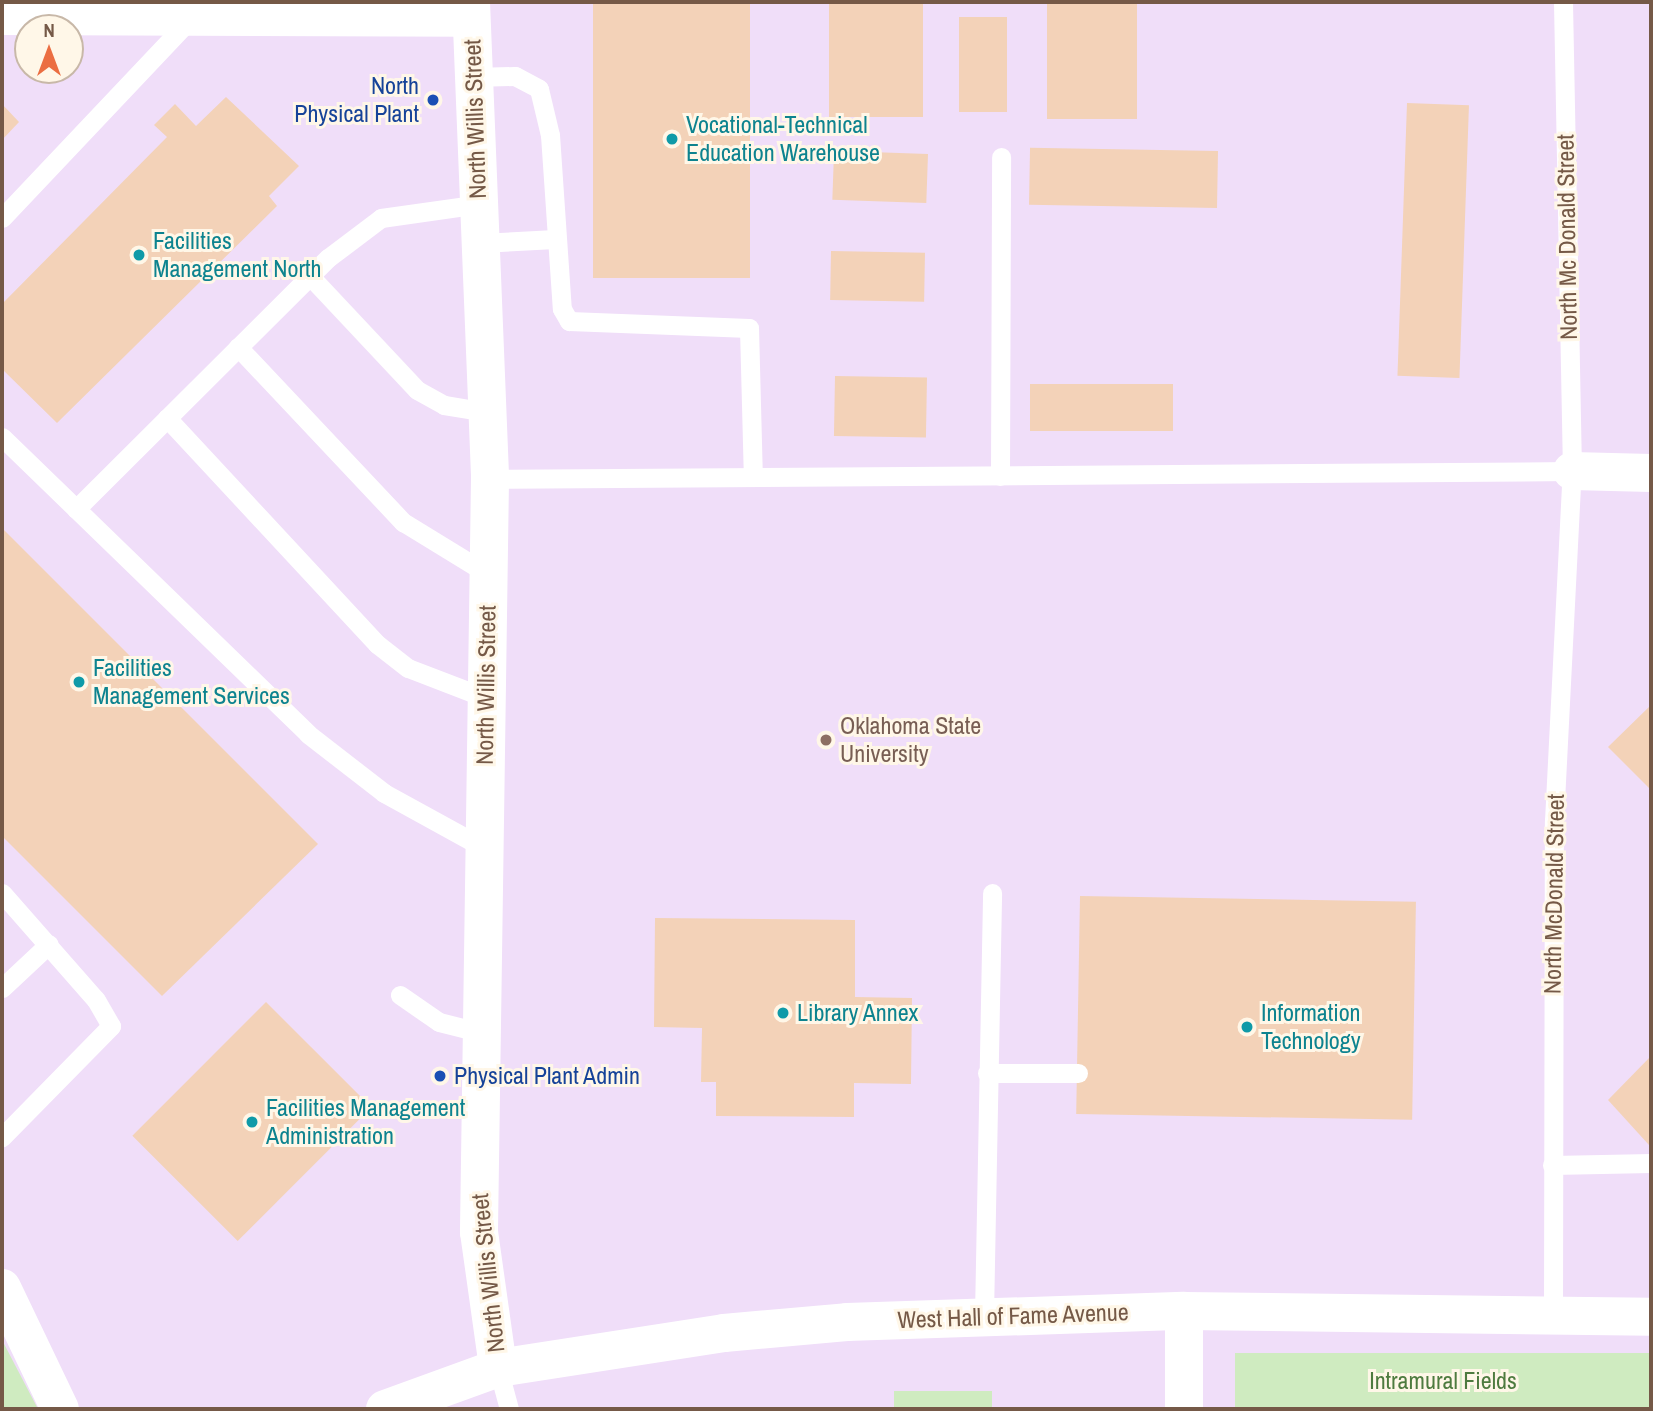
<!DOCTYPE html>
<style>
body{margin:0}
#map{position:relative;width:1653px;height:1411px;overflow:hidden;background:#fdf3e1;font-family:"Archivo Narrow",sans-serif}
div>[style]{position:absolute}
.education>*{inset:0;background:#f0def9}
.green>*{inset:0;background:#cfebc0;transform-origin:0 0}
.building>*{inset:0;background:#f3d2b8;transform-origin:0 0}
.service>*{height:19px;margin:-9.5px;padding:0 9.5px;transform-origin:9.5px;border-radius:9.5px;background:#fff}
.minor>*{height:38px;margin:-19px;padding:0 19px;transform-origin:19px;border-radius:19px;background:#fff}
.secondary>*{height:38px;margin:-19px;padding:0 19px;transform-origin:19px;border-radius:19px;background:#fff}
.dots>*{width:19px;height:19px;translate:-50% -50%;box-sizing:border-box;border:4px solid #fff7e8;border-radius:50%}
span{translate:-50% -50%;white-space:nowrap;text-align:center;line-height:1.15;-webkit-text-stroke:6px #fff7e8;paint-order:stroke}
.transit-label{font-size:24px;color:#164399}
.right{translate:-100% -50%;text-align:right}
.left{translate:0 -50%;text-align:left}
.street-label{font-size:24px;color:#755947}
.culture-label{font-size:24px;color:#0d838f}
.education-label{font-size:24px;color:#785e54}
.park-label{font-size:24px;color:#4e7b3f}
.frame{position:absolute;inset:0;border:4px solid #755947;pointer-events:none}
.north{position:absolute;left:14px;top:14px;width:70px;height:70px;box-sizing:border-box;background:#fff7e8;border:2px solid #c8b8a8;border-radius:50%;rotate:0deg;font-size:19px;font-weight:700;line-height:28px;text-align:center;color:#755947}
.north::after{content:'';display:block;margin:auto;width:24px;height:32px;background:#eb6e42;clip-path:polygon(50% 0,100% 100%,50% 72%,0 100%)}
</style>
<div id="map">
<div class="education">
<div style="clip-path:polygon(evenodd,2px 2px,1651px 2px,1651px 1409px,2px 1409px,2px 2px,28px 28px,70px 28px,70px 70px,28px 70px,28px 28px)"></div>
</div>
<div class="green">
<div style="clip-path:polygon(2px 1340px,38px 1409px,2px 1409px)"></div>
<div style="left:1235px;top:1353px;width:416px;height:56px"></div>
<div style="left:992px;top:1391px;width:18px;height:98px;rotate:90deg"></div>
</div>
<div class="building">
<div style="left:593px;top:2px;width:157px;height:276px"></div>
<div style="left:829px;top:2px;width:94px;height:115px"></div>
<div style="left:1047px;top:2px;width:90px;height:117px"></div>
<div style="left:959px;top:17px;width:48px;height:95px"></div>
<div style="clip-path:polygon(226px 97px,299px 166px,269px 196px,277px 206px,57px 423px,2px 369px,2px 304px,167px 137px,154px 125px,175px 104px,196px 126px)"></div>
<div style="left:1407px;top:103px;width:62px;height:273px;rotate:2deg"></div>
<div style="clip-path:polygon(2px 104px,19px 122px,2px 140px)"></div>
<div style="left:1218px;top:151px;width:57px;height:188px;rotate:91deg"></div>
<div style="left:928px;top:154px;width:49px;height:94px;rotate:92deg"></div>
<div style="left:831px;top:251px;width:94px;height:49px;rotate:1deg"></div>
<div style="left:835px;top:376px;width:92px;height:60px;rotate:1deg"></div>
<div style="left:1030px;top:384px;width:143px;height:47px"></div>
<div style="clip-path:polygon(2px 528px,318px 844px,162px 996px,2px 836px)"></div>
<div style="clip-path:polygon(1651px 705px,1651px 790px,1608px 747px)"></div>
<div style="left:1080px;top:896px;width:336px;height:218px;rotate:1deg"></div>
<div style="clip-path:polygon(655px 918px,855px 920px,855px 997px,912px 998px,911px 1084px,854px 1083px,854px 1117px,716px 1116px,716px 1082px,701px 1082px,702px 1028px,654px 1027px)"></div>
<div style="left:266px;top:1002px;width:149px;height:189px;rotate:45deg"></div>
<div style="clip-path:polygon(1651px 1056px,1651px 1143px,1649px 1145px,1608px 1100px)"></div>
</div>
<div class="service">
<div style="left:473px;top:77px;width:42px;rotate:-1.4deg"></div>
<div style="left:515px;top:76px;width:27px;rotate:28deg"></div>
<div style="left:539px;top:89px;width:47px;rotate:76.6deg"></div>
<div style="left:550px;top:135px;width:174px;rotate:86.1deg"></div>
<div style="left:562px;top:309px;width:14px;rotate:60deg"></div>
<div style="left:569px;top:321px;width:180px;rotate:2.2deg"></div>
<div style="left:749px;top:328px;width:149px;rotate:88.5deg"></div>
<div style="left:2px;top:218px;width:277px;rotate:-46.6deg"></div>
<div style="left:480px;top:243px;width:75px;rotate:-3.1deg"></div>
<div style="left:310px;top:276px;width:156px;rotate:46.8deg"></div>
<div style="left:417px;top:390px;width:31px;rotate:29deg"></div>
<div style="left:444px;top:405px;width:44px;rotate:9.2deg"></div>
<div style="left:238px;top:347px;width:241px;rotate:46.7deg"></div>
<div style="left:403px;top:522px;width:100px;rotate:31.5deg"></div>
<div style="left:167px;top:418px;width:309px;rotate:47.1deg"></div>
<div style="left:377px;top:644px;width:39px;rotate:38deg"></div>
<div style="left:408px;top:668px;width:84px;rotate:21deg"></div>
<div style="left:2px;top:437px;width:426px;rotate:44.1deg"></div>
<div style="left:308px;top:734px;width:96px;rotate:37.8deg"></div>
<div style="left:384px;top:793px;width:114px;rotate:28.8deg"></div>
<div style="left:1000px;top:476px;width:319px;rotate:-89.8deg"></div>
<div style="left:490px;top:479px;width:1082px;rotate:-0.42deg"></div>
<div style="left:76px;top:509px;width:356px;rotate:-44.9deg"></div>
<div style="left:328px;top:258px;width:66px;rotate:-37deg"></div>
<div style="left:381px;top:218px;width:99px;rotate:-8.1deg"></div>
<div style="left:2px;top:893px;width:142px;rotate:48.7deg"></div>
<div style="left:96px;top:1000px;width:30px;rotate:60deg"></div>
<div style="left:111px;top:1026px;width:156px;rotate:134.5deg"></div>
<div style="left:2px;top:988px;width:64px;rotate:-43.1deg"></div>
<div style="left:400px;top:995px;width:47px;rotate:34.7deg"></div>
<div style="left:439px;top:1022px;width:41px;rotate:14deg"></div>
<div style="left:987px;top:1073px;width:91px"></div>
<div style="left:1552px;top:1165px;width:99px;rotate:-1.2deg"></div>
<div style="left:984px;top:1315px;width:422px;rotate:-88.9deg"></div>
<div style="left:1553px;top:1317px;width:496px;rotate:-89.9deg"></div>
<div style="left:1554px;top:821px;width:350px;rotate:-87.1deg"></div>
<div style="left:1572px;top:471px;width:469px;rotate:-91.1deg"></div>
<div style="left:498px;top:1368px;width:42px;rotate:75deg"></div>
</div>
<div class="minor">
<div style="left:471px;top:2px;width:477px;rotate:87.7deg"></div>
<div style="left:490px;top:479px;width:753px;rotate:90.84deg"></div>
<div style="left:479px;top:1232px;width:137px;rotate:82deg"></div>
<div style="left:2px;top:16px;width:469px;rotate:0.2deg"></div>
<div style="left:1572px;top:471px;width:79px;rotate:1.5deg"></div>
<div style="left:2px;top:1288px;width:134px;rotate:64.4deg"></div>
<div style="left:1184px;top:1311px;width:98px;rotate:90deg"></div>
</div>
<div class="secondary">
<div style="left:385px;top:1409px;width:120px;rotate:-19.9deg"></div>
<div style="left:498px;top:1368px;width:229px;rotate:-8.8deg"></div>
<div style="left:724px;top:1333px;width:123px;rotate:-5.1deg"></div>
<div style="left:847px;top:1322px;width:337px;rotate:-1.9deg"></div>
<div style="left:1184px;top:1311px;width:467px;rotate:0.7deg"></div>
</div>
<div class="dots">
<div style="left:433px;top:100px;background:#1a4fb4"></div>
<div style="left:672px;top:139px;background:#0f9aa8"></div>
<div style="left:139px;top:255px;background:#0f9aa8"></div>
<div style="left:79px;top:682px;background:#0f9aa8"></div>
<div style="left:826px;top:740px;background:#8d6e63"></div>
<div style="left:783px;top:1013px;background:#0f9aa8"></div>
<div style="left:1247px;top:1027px;background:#0f9aa8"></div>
<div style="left:440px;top:1076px;background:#1a4fb4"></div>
<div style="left:252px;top:1122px;background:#0f9aa8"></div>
</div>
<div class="transit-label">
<span class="right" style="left:419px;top:100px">North<br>Physical Plant</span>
<span class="left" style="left:454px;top:1076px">Physical Plant Admin</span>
</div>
<div class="street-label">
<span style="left:475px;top:119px;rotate:-92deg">North Willis Street</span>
<span style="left:1567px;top:237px;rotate:-91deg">North Mc Donald Street</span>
<span style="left:486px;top:685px;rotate:-89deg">North Willis Street</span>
<span style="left:1554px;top:894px;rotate:-89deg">North McDonald Street</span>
<span style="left:488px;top:1273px;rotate:-96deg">North Willis Street</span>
<span style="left:1013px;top:1316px;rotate:-2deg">West Hall of Fame Avenue</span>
</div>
<div class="culture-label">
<span class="left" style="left:686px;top:139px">Vocational-Technical<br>Education Warehouse</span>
<span class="left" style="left:153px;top:255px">Facilities<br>Management North</span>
<span class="left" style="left:93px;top:682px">Facilities<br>Management Services</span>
<span class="left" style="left:797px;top:1013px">Library Annex</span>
<span class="left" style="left:1261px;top:1027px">Information<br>Technology</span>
<span class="left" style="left:266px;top:1122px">Facilities Management<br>Administration</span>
</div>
<div class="education-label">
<span class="left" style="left:840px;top:740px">Oklahoma State<br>University</span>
</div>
<div class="park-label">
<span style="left:1443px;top:1381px">Intramural Fields</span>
</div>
<div class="frame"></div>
<div class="north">N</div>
</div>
